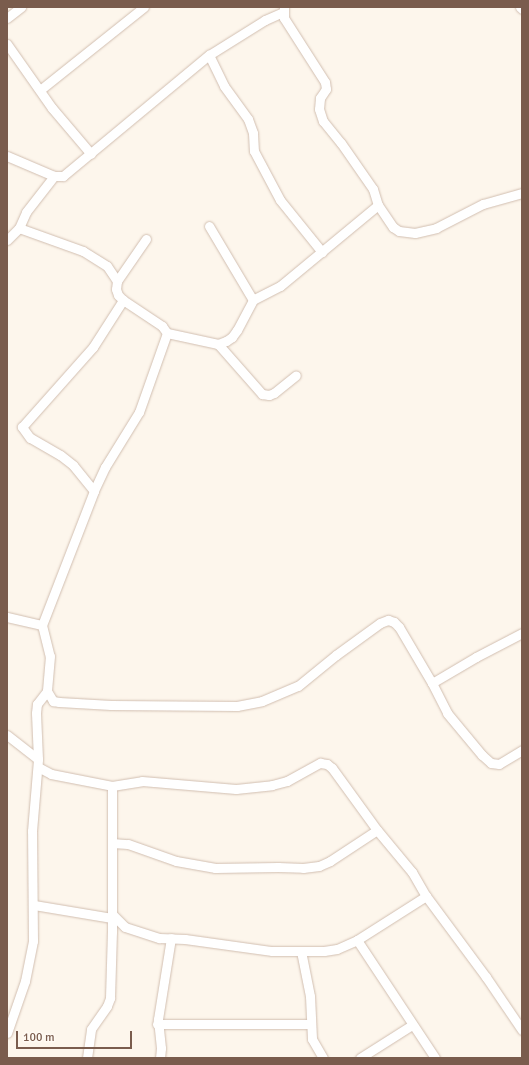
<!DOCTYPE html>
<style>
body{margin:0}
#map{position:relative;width:529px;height:1065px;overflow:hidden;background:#fdf6ec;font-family:Signika,sans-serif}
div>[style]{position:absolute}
.roads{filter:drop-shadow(0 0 1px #d1beb0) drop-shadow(0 0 1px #d1beb0)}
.street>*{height:9px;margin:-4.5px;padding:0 4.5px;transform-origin:4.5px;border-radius:4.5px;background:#fff}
span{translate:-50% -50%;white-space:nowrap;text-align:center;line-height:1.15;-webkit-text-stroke:3.5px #fffaf3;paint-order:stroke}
.frame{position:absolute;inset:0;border:8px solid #7a5c4d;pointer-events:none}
.scale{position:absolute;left:16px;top:1031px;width:116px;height:18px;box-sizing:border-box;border:2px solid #7a5c4d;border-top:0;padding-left:5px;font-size:12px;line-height:14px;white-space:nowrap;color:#7a5c4d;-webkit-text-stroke:3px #fffaf3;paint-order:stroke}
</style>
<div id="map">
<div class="roads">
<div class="street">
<div style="left:284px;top:7px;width:11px;rotate:90deg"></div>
<div style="left:284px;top:18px;width:76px;rotate:57.4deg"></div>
<div style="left:325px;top:82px;width:7px;rotate:82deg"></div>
<div style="left:326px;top:89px;width:11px;rotate:124deg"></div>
<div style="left:320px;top:98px;width:11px;rotate:95deg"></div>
<div style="left:319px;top:109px;width:13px;rotate:72deg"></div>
<div style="left:323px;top:121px;width:28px;rotate:51deg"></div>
<div style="left:341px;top:143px;width:56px;rotate:55.2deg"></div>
<div style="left:373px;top:189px;width:17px;rotate:73deg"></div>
<div style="left:378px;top:205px;width:127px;rotate:140.4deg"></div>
<div style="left:280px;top:286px;width:30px;rotate:153deg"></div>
<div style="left:253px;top:300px;width:34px;rotate:118deg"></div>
<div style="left:237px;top:330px;width:9px;rotate:126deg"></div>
<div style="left:232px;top:337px;width:7px;rotate:146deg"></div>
<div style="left:226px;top:341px;width:9px;rotate:159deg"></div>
<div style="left:218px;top:344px;width:52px;rotate:-167.8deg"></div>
<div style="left:167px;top:333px;width:84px;rotate:109.5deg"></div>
<div style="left:139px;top:412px;width:65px;rotate:121.7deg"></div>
<div style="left:105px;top:467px;width:26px;rotate:115deg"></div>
<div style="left:94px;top:491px;width:144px;rotate:111.2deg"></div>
<div style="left:42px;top:625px;width:32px;rotate:76deg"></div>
<div style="left:50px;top:656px;width:35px;rotate:95deg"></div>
<div style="left:47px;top:691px;width:12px;rotate:59deg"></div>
<div style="left:53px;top:701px;width:6px;rotate:9deg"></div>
<div style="left:59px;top:702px;width:52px;rotate:3.3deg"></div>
<div style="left:111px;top:705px;width:126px;rotate:0.5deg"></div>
<div style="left:237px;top:706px;width:25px;rotate:-11deg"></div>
<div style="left:262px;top:701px;width:39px;rotate:-23deg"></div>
<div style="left:298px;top:686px;width:49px;rotate:-39.2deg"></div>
<div style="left:336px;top:655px;width:54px;rotate:-36deg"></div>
<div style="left:380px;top:623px;width:9px;rotate:-21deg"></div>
<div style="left:388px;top:620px;width:6px;rotate:18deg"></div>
<div style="left:394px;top:622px;width:7px;rotate:45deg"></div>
<div style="left:399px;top:627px;width:65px;rotate:59.5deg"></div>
<div style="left:432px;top:683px;width:34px;rotate:63deg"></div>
<div style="left:447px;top:713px;width:55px;rotate:50.2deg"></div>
<div style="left:482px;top:755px;width:12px;rotate:42deg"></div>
<div style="left:491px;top:763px;width:8px;rotate:7deg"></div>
<div style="left:499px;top:764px;width:27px;rotate:-31deg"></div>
<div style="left:520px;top:7px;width:3px;rotate:45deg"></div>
<div style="left:283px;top:12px;width:20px;rotate:156deg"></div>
<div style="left:265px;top:20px;width:66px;rotate:148deg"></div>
<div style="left:209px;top:55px;width:34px;rotate:64deg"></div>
<div style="left:224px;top:86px;width:41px;rotate:54deg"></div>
<div style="left:248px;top:119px;width:15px;rotate:70deg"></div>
<div style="left:253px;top:133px;width:18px;rotate:87deg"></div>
<div style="left:254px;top:151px;width:55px;rotate:62deg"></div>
<div style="left:280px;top:200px;width:67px;rotate:51.1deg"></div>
<div style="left:7px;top:18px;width:18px;rotate:-38deg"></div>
<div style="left:7px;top:44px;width:78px;rotate:54.9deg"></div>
<div style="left:52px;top:108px;width:60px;rotate:49.7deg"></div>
<div style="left:40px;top:90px;width:133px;rotate:-38.6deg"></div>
<div style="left:7px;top:156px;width:51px;rotate:23.1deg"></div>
<div style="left:378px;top:205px;width:27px;rotate:56deg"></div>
<div style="left:393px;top:227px;width:7px;rotate:34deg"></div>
<div style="left:399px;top:231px;width:16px;rotate:7deg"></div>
<div style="left:415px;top:233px;width:22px;rotate:-13deg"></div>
<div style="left:436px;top:228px;width:53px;rotate:-27.1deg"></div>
<div style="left:483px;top:204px;width:41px;rotate:-15.8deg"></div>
<div style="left:209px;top:226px;width:86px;rotate:59.3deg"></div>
<div style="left:19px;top:228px;width:68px;rotate:19.8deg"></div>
<div style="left:83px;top:251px;width:28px;rotate:32deg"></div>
<div style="left:107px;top:266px;width:18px;rotate:56deg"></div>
<div style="left:146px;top:239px;width:51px;rotate:124.6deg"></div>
<div style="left:117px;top:281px;width:8px;rotate:97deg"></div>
<div style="left:116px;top:289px;width:6px;rotate:72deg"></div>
<div style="left:118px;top:295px;width:7px;rotate:45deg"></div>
<div style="left:123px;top:300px;width:47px;rotate:33.7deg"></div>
<div style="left:162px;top:326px;width:9px;rotate:54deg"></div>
<div style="left:7px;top:240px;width:17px;rotate:-45deg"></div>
<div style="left:19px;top:228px;width:17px;rotate:-66deg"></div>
<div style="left:26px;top:212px;width:46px;rotate:-52.1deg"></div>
<div style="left:54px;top:176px;width:9px"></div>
<div style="left:63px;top:176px;width:190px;rotate:-39.7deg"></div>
<div style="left:218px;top:344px;width:67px;rotate:48.7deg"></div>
<div style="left:262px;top:394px;width:7px;rotate:8deg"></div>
<div style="left:269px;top:395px;width:5px;rotate:-22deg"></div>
<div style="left:274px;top:393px;width:28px;rotate:-39deg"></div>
<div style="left:94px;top:491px;width:33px;rotate:-129deg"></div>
<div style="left:73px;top:465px;width:16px;rotate:-142deg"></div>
<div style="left:60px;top:455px;width:34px;rotate:-150deg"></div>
<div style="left:30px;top:438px;width:14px;rotate:-126deg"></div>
<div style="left:22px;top:427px;width:107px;rotate:-48.4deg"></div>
<div style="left:93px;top:347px;width:56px;rotate:-57.4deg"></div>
<div style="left:7px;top:617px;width:36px;rotate:13deg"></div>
<div style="left:432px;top:683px;width:51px;rotate:-30.6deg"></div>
<div style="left:476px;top:657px;width:52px;rotate:-27.6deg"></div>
<div style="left:7px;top:735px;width:39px;rotate:38deg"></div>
<div style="left:38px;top:767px;width:15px;rotate:28deg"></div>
<div style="left:51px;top:774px;width:62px;rotate:11.1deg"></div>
<div style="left:112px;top:786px;width:30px;rotate:-9deg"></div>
<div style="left:142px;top:781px;width:94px;rotate:4.9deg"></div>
<div style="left:236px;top:789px;width:36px;rotate:-6deg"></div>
<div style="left:272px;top:785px;width:16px;rotate:-15deg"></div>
<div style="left:287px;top:781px;width:38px;rotate:-29deg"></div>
<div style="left:320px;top:763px;width:7px;rotate:8deg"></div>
<div style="left:327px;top:764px;width:6px;rotate:39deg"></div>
<div style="left:332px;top:768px;width:77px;rotate:54deg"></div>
<div style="left:377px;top:830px;width:55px;rotate:50.2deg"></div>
<div style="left:412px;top:872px;width:28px;rotate:60deg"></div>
<div style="left:426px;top:896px;width:101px;rotate:53.5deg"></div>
<div style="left:486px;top:977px;width:64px;rotate:55.8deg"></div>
<div style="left:112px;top:843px;width:16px;rotate:4deg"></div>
<div style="left:128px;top:844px;width:51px;rotate:19.5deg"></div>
<div style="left:176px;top:861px;width:40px;rotate:10deg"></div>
<div style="left:215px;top:868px;width:63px;rotate:-0.9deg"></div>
<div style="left:278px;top:867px;width:25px;rotate:2deg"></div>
<div style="left:303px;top:868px;width:16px;rotate:-7deg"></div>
<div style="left:319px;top:866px;width:12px;rotate:-24deg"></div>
<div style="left:330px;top:861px;width:56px;rotate:-33.4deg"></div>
<div style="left:34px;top:905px;width:79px;rotate:9.5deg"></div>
<div style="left:112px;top:914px;width:18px;rotate:45deg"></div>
<div style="left:125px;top:927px;width:36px;rotate:18deg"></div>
<div style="left:159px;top:938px;width:26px;rotate:2deg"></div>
<div style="left:185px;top:939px;width:88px;rotate:7.9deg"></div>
<div style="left:272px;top:951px;width:52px"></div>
<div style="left:324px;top:951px;width:13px;rotate:-9deg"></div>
<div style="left:337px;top:949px;width:22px;rotate:-24deg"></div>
<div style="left:357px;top:940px;width:82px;rotate:-32.5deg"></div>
<div style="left:357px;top:940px;width:141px;rotate:56.5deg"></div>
<div style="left:301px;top:951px;width:46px;rotate:78.7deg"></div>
<div style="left:310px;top:996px;width:43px;rotate:87.3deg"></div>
<div style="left:312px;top:1039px;width:22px;rotate:60deg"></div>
<div style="left:157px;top:1024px;width:154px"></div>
<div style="left:7px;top:1033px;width:55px;rotate:-70.9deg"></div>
<div style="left:25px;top:981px;width:41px;rotate:-78.7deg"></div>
<div style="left:33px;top:941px;width:110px;rotate:-90.5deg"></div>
<div style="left:32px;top:831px;width:72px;rotate:-85.2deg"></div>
<div style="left:38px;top:759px;width:46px;rotate:-92.5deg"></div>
<div style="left:36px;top:713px;width:9px;rotate:-84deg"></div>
<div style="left:37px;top:704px;width:16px;rotate:-52deg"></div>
<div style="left:87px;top:1058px;width:29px;rotate:-82deg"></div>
<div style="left:91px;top:1029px;width:28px;rotate:-55deg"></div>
<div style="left:107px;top:1006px;width:9px;rotate:-69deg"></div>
<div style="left:110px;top:998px;width:66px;rotate:-88.3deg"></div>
<div style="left:112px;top:932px;width:146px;rotate:-90deg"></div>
<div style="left:160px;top:1058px;width:10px;rotate:-84deg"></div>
<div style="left:161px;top:1048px;width:29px;rotate:-96deg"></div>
<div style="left:158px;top:1019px;width:82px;rotate:-80.9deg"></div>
<div style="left:360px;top:1058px;width:62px;rotate:-32.4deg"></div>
</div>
</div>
<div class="frame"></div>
<div class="scale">100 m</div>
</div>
